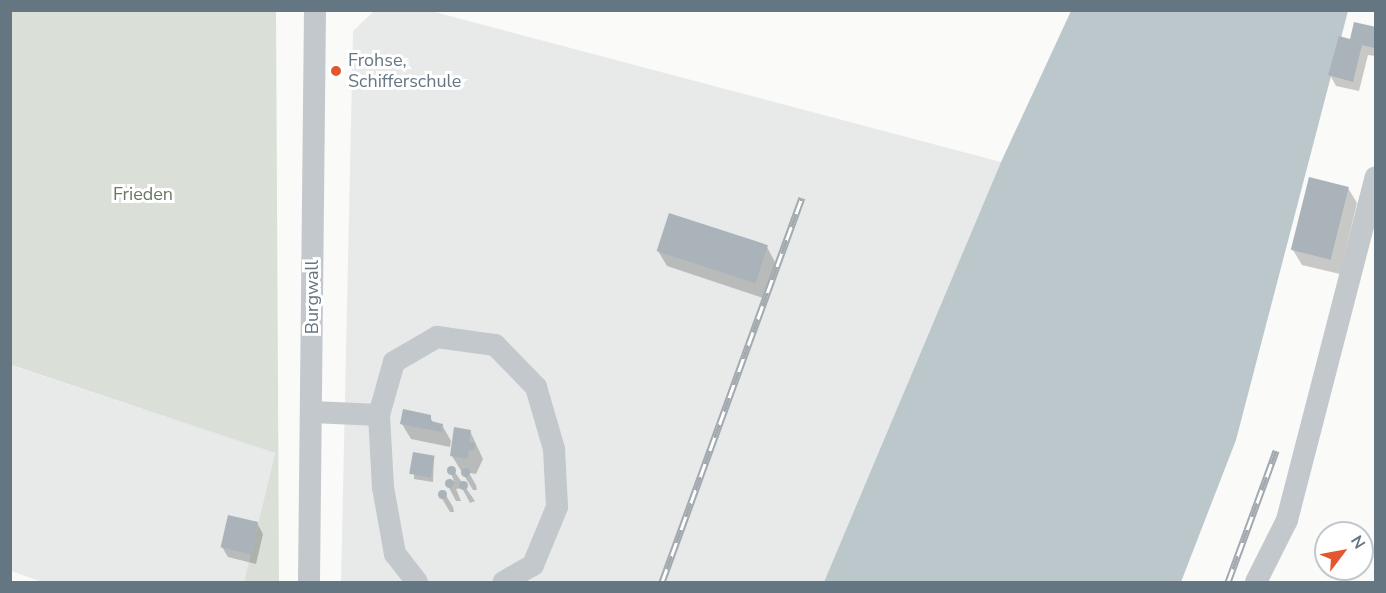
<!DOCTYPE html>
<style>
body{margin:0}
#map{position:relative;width:1386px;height:593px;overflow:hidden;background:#fafaf8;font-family:"Nunito Sans",sans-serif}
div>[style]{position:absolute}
.built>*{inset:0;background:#e8e9e9}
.green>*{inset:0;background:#dadfd7}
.water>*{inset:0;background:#bbc7cb}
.shadow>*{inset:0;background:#0003}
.building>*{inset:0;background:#aab3b9;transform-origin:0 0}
.round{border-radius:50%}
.minor>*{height:22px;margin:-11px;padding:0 11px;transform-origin:11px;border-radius:11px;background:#c3c8cc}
.rail>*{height:7px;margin-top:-3.5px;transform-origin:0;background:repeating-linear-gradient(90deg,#fff 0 14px,#a2aab0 0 28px);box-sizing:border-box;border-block:2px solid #a2aab0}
.dots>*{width:16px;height:16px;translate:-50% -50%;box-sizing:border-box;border:3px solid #fff;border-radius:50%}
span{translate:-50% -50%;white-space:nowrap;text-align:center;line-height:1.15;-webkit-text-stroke:6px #fff;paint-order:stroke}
.poi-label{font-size:18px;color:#657683}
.left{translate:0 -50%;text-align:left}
.park-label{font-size:18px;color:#687a64}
.street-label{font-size:18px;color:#657683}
.frame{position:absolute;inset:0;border:12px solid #657683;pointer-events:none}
.north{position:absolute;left:1314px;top:521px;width:60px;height:60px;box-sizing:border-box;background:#fff;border:2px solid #c1c8cd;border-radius:50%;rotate:58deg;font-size:16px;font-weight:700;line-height:24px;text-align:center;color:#657683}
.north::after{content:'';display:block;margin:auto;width:21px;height:27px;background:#e4572e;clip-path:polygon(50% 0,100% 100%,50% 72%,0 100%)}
</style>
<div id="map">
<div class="built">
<div style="clip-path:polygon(374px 11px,431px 11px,1001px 162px,824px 582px,341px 582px,353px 31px)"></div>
<div style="clip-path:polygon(10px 365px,275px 453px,244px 582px,42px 582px,11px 571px)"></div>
</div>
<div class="green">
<div style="clip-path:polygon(10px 11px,276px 11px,279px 582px,244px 582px,275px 453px,11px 365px)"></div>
</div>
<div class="water">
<div style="clip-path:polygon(1071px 11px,1348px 11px,1236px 440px,1181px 582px,824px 582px,1001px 162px)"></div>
</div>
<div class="shadow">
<div style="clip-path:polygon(1376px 29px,1376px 56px,1368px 55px,1359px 91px,1336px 86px,1330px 75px)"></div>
<div style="clip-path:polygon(1348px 188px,1357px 203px,1340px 274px,1302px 265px,1293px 250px)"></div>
<div style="clip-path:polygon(767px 247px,775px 262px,763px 298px,667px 266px,658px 251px)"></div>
<div style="clip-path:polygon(430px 417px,434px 424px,442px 425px,451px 441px,450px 447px,411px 439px,402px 424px)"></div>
<div style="clip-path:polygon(470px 431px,483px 459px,476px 474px,469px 473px,476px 485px,477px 490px,473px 490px,452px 456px)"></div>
<div style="clip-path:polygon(414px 454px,434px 457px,433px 482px,414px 479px)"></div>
<div style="clip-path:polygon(449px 468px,452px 468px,475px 501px,470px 503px,462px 488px,456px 489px,461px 501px,456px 501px,448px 486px,448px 481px,454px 481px)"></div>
<div style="clip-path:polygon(444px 492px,453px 507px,454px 512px,450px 512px,441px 497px)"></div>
<div style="clip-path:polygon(257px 523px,263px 534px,256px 564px,228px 557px,222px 547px)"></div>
</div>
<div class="building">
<div style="clip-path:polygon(1354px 22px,1376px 27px,1376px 42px,1374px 48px,1362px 45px,1353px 82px,1328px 75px,1339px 36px,1350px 39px)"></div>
<div style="left:1309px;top:177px;width:41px;height:75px;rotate:14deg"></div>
<div style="left:669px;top:213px;width:104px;height:40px;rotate:18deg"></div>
<div style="clip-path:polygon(403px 409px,431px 415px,431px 421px,443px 424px,442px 432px,400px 424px)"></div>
<div style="clip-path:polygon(454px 427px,471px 430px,469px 442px,475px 443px,474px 450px,469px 450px,467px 459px,450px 456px)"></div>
<div style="left:413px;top:452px;width:22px;height:22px;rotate:10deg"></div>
<div class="round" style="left:446.5px;top:465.5px;width:9px;height:9px"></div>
<div class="round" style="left:460.5px;top:467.5px;width:9px;height:9px"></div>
<div class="round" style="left:444.5px;top:478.5px;width:9px;height:9px"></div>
<div class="round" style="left:458.5px;top:480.5px;width:9px;height:9px"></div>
<div class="round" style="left:437.5px;top:489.5px;width:9px;height:9px"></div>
<div style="left:228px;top:515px;width:31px;height:33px;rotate:13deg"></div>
</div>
<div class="minor">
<div style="left:312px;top:412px;width:67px;rotate:2.6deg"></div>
<div style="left:309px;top:582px;width:572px;rotate:-89.4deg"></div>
<div style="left:417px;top:582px;width:36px;rotate:-128deg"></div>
<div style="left:395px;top:554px;width:68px;rotate:-100.2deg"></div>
<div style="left:383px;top:487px;width:72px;rotate:-93.2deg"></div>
<div style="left:379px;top:415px;width:55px;rotate:-74.2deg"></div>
<div style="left:394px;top:362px;width:50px;rotate:-30.2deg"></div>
<div style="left:437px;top:337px;width:59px;rotate:7.9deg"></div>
<div style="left:495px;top:345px;width:59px;rotate:45.7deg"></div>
<div style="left:536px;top:387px;width:65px;rotate:73.8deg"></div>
<div style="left:554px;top:449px;width:58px;rotate:87deg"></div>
<div style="left:557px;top:507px;width:63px;rotate:112.5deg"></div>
<div style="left:533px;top:565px;width:34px;rotate:150deg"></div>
<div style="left:1256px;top:582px;width:69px;rotate:-63.4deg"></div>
<div style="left:1287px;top:520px;width:354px;rotate:-75.5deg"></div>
</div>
<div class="rail">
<div style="left:662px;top:582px;width:409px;rotate:-70deg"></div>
<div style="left:1228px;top:582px;width:140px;rotate:-69.9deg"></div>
</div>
<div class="dots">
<div style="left:336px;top:71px;background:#e4572e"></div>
</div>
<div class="poi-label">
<span class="left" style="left:348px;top:71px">Frohse,<br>Schifferschule</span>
</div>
<div class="park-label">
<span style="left:143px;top:194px">Frieden</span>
</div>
<div class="street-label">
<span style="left:312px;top:297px;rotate:-90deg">Burgwall</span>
</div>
<div class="frame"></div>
<div class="north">N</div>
</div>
